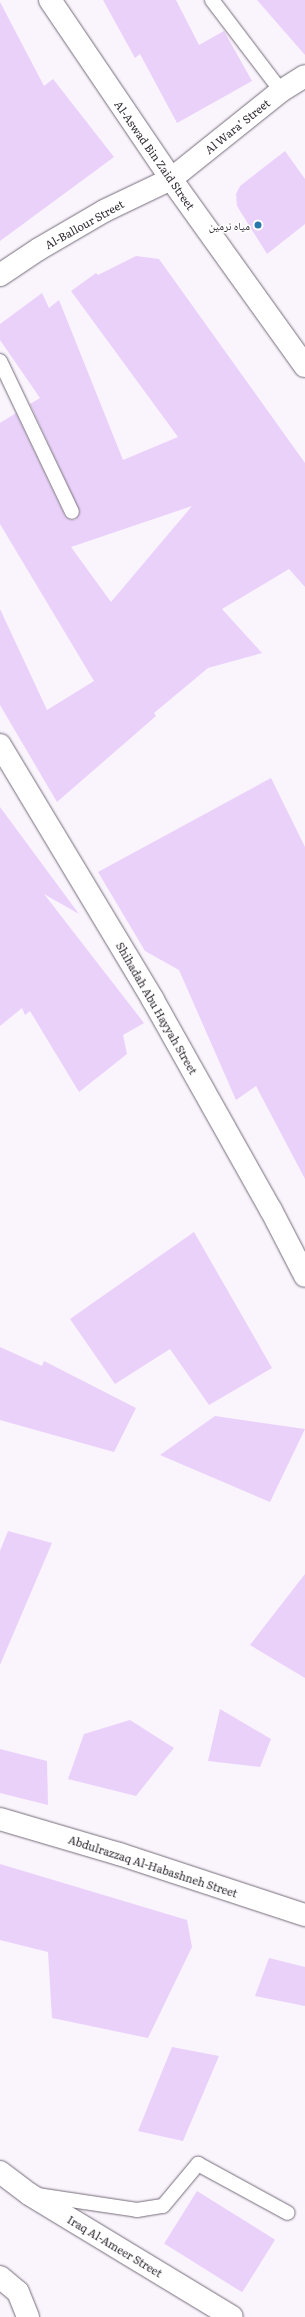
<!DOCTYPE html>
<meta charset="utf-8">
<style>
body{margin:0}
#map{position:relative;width:305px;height:2317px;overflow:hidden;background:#faf4fd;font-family:Literata,"Noto Naskh Arabic",serif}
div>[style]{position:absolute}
.building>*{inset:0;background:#ead1fa;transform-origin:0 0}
.roads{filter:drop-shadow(0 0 1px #746c79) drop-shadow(0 0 1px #746c79)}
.service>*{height:14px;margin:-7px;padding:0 7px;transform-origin:7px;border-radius:7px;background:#fff}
.minor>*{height:22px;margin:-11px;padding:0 11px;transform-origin:11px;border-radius:11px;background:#fff}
.secondary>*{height:22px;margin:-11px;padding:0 11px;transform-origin:11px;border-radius:11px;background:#fff}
.dots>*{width:11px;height:11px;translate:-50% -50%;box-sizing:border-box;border:2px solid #fff;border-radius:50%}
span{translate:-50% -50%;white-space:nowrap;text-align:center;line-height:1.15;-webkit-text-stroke:3px #fff;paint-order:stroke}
.street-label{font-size:11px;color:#2e2a30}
.poi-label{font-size:11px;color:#2e2a30}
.right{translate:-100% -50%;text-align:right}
</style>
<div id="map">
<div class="building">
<div style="clip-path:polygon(103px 0,176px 0,199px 45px,224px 31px,252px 81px,177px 123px,140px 54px,135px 58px)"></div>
<div style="clip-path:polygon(257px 0,305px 0,305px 55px)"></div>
<div style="clip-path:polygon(0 2px,44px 86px,53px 79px,114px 157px,0 241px)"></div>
<div style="clip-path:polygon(285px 151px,305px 179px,305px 224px,267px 254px,237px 206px,236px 194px,240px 186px)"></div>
<div style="clip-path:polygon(evenodd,136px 256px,159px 259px,305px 463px,305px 587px,289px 569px,222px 609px,262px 653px,208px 668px,154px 713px,156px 716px,57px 802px,0 705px,0 609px,47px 710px,94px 681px,0 524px,0 423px,16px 413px,65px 516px,71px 520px,75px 520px,80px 512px,30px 404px,40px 398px,0 340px,0 324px,42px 293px,49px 308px,59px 300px,123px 460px,178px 437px,71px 291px,96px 273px,98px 275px,136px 256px,192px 506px,111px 602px,71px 547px,192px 506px)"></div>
<div style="clip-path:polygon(271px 778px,305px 847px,305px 1179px,256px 1086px,236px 1100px,179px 970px,145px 951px,98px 872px)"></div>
<div style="clip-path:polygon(0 807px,79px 914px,44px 894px,144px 1023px,123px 1035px,127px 1054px,79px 1092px,30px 1011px,25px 1015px,22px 1008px,0 1026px)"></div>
<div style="clip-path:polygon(194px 1232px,272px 1368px,209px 1405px,170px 1349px,115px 1384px,70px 1319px)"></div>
<div style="clip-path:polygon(0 1347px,42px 1366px,44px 1361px,136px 1408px,114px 1452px,0 1420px)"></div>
<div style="clip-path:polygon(215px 1416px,305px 1429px,270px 1502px,160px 1455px)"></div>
<div style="clip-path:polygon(8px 1531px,52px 1543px,0 1665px,0 1551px)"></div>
<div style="clip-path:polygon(305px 1574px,305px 1678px,250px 1645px)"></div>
<div style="clip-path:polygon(220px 1709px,271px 1739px,260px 1767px,208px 1761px)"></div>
<div style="clip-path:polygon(130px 1720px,174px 1748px,136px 1796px,68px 1779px,84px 1734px)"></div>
<div style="clip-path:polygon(0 1749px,47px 1761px,48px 1805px,0 1793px)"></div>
<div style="clip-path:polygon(0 1864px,187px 1920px,192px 1947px,148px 2038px,52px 2018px,48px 1952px,0 1940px)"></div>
<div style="clip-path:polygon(269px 1958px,305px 1967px,305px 2006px,255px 1996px)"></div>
<div style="clip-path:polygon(172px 2047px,219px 2056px,183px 2141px,138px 2131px)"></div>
<div style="left:197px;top:2191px;width:92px;height:62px;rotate:32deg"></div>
</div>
<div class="roads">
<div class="service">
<div style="left:212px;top:0;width:114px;rotate:52.8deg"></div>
<div style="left:0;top:361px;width:167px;rotate:64.5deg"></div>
<div style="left:37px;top:2195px;width:101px;rotate:8.5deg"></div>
<div style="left:137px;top:2210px;width:26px;rotate:-9deg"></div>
<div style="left:163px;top:2206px;width:55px;rotate:-50.2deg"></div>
<div style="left:198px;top:2164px;width:102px;rotate:28.6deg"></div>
</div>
<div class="minor">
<div style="left:50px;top:0;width:216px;rotate:55.9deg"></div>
<div style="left:171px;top:179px;width:230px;rotate:54.4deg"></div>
<div style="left:0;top:275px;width:47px;rotate:-33.7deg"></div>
<div style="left:39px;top:249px;width:75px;rotate:-30.3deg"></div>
<div style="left:104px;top:211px;width:74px;rotate:-25.5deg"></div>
<div style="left:171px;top:179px;width:141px;rotate:-38.7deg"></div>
<div style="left:281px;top:91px;width:28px;rotate:-32deg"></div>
<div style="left:0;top:745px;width:297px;rotate:59deg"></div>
<div style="left:153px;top:1000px;width:241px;rotate:60.7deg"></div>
<div style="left:271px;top:1210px;width:74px;rotate:62.7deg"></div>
<div style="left:0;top:1819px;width:124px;rotate:16.4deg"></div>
<div style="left:119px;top:1854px;width:196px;rotate:18.2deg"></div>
<div style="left:0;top:2277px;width:23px;rotate:40deg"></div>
<div style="left:18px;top:2292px;width:27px;rotate:68deg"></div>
</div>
<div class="secondary">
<div style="left:0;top:2172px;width:36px;rotate:37deg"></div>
<div style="left:29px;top:2194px;width:237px;rotate:31.2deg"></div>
</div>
</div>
<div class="dots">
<div style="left:258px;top:225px;background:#2879aa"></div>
</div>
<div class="street-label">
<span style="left:237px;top:126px;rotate:-39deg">Al Wara’ Street</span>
<span style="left:155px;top:155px;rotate:55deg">Al-Aswad Bin Zaid Street</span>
<span style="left:84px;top:224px;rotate:-29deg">Al-Ballour Street</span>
<span style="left:157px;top:1008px;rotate:60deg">Shihadah Abu Hayyah Street</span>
<span style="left:153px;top:1866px;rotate:18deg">Abdulrazzaq Al-Habashneh Street</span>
<span style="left:115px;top:2246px;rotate:31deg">Iraq Al-Ameer Street</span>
</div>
<div class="poi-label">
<span class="right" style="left:250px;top:225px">مياه نرمين</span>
</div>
</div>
